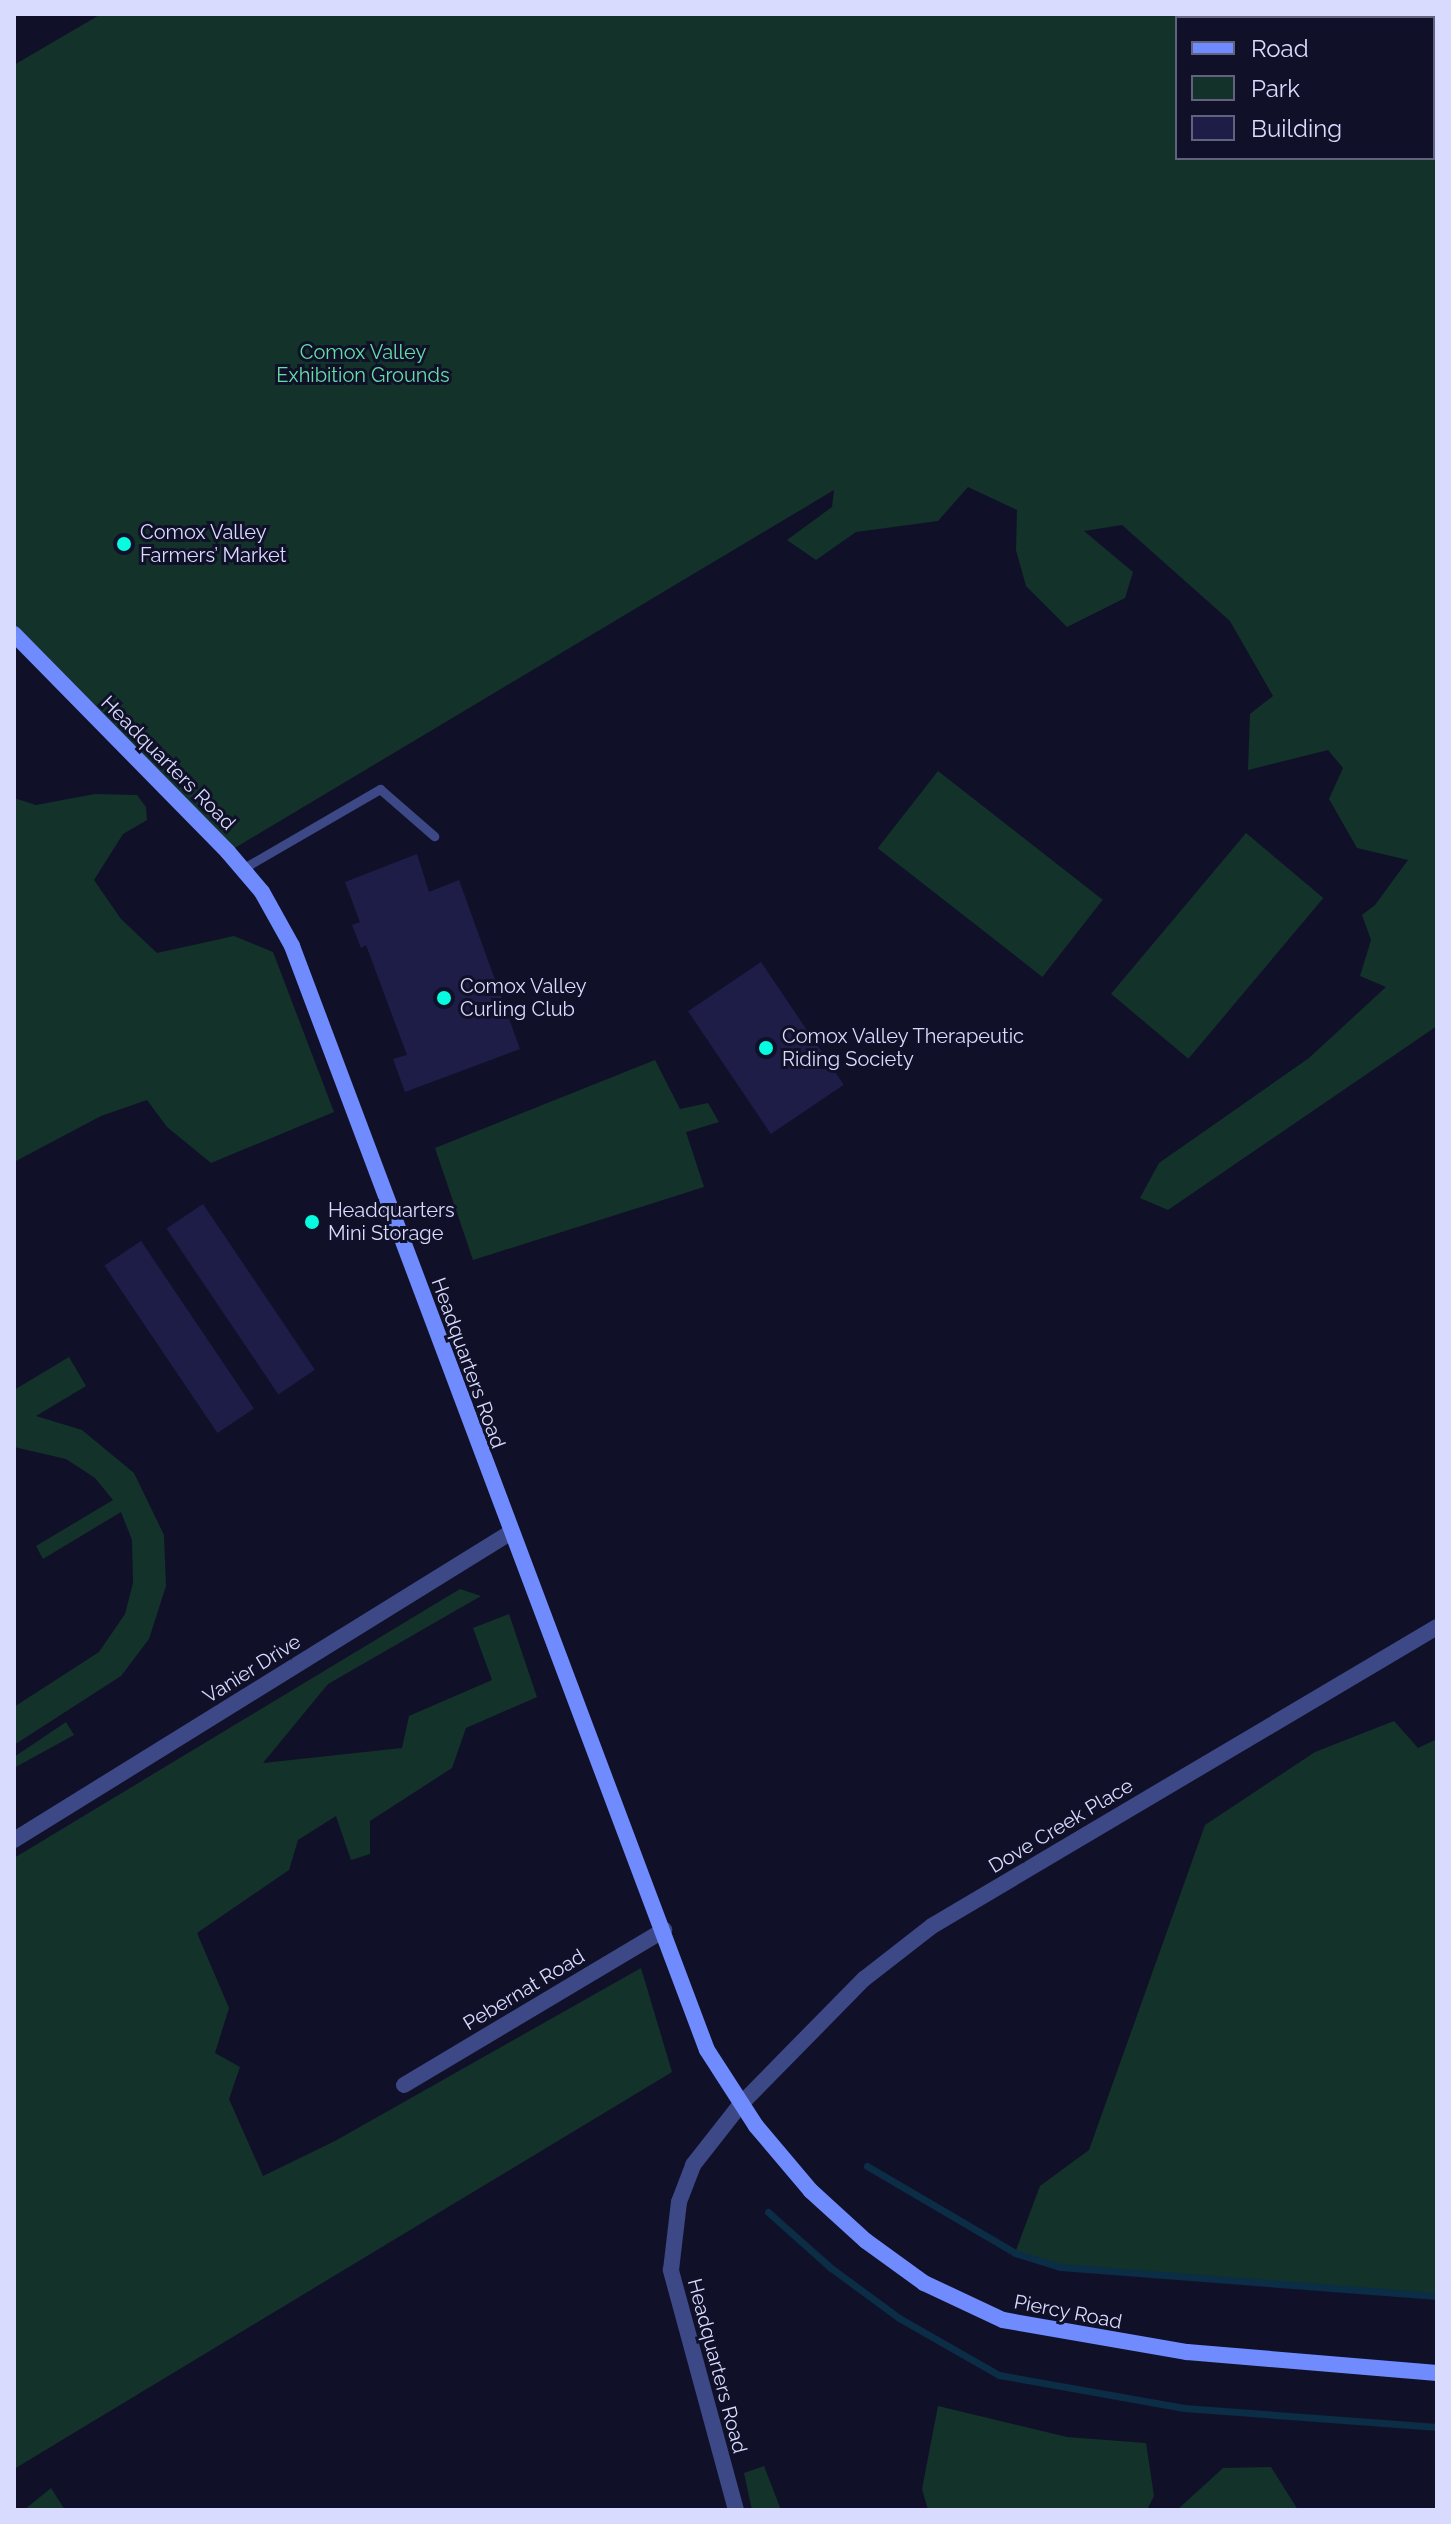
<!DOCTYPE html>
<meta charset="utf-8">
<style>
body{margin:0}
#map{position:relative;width:1451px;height:2524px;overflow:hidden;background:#101128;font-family:Raleway,sans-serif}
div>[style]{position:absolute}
.green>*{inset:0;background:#13322a;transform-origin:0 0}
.stream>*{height:7px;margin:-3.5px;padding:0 3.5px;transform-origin:3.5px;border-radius:3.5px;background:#0b2d46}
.building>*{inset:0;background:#1d1d48;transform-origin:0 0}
.service>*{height:9px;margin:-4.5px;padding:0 4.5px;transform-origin:4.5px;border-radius:4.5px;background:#3c4986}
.minor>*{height:16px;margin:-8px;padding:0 8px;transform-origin:8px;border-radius:8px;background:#3c4986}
.tertiary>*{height:16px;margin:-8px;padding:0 8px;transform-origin:8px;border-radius:8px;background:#3c4986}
.secondary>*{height:16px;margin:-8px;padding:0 8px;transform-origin:8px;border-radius:8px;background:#708bfd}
.dots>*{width:22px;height:22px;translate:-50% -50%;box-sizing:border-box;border:4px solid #101128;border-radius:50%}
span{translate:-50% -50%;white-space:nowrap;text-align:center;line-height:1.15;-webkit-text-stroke:6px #101128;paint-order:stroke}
.park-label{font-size:20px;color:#64dea6}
.poi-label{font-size:20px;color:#d8dbfe}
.left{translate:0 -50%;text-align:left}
.street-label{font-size:20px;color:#d8dbfe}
.frame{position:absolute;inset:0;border:16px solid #d8dbfe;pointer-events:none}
.legend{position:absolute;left:1175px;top:16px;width:260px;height:144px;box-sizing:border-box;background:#101128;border:2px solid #60627e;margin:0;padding:10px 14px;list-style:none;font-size:24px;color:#d8dbfe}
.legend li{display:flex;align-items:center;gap:16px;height:40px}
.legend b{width:40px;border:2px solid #60627e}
</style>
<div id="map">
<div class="green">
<div style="clip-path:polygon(evenodd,101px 14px,1437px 14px,1437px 1026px,1168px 1210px,1140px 1198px,1159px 1163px,1309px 1058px,1386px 987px,1360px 976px,1371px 940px,1362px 915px,1375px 905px,1408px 860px,1357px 848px,1329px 799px,1343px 768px,1328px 750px,1248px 770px,1250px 714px,1273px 696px,1230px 621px,1122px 525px,1084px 531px,1133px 572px,1125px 598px,1067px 627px,1026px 586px,1016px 550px,1017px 510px,968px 487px,938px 521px,856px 532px,816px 560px,787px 540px,832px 507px,834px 490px,228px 852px,14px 634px,14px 65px,101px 14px,1177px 18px,1433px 18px,1433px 158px,1177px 158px,1177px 18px)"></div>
<div style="left:938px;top:771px;width:209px;height:98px;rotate:38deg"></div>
<div style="clip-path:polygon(95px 794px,137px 795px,146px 807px,147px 820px,123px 834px,94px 880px,121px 919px,157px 953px,234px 936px,273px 952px,334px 1112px,211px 1163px,167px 1127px,147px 1100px,101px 1116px,14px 1162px,14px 798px,36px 805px)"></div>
<div style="left:1246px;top:833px;width:101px;height:210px;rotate:40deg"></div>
<div style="clip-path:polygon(655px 1060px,680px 1109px,708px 1103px,719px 1122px,686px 1132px,704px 1187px,473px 1260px,435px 1148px)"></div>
<div style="clip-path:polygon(69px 1357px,86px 1386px,36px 1416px,82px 1430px,134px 1473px,164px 1535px,166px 1586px,149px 1639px,121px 1676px,14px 1745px,14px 1707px,99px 1652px,125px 1614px,133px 1583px,132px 1540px,121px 1512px,43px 1559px,36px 1546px,113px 1500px,95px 1478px,66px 1459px,14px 1447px,14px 1390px)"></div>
<div style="clip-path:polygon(460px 1589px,481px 1596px,328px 1684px,263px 1763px,402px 1748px,409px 1716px,492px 1680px,473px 1628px,509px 1614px,537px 1697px,466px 1728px,452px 1768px,370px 1821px,370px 1854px,351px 1860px,336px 1816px,298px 1840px,289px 1870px,197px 1933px,229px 2008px,215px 2053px,240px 2067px,229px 2099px,263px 2176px,335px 2141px,641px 1968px,672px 2072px,14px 2469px,14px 1858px)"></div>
<div style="clip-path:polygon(1394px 1721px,1418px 1748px,1437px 1739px,1437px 2296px,1076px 2269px,1015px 2253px,1040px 2186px,1089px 2150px,1205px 1825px,1315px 1752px)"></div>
<div style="clip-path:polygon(66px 1722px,74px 1735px,14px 1768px,14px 1757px)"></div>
<div style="clip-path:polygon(938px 2406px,1067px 2437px,1146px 2443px,1154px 2496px,1147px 2510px,928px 2510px,922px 2489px)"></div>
<div style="clip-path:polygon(764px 2466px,781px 2510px,752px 2510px,744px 2473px)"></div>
<div style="clip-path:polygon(1271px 2467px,1298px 2510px,1177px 2510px,1223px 2468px)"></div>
<div style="clip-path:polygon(51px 2488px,65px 2510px,24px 2510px)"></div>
</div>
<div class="stream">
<div style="left:867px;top:2166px;width:172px;rotate:30.4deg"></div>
<div style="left:1015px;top:2253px;width:47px;rotate:17.3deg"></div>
<div style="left:1060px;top:2267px;width:378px;rotate:4.4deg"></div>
<div style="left:768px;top:2212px;width:84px;rotate:41.6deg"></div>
<div style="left:831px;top:2268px;width:84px;rotate:36.3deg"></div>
<div style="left:899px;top:2318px;width:115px;rotate:29.7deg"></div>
<div style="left:999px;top:2375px;width:188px;rotate:10.1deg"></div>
<div style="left:1184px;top:2408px;width:254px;rotate:4.3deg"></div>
</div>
<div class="building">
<div style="clip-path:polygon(417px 854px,429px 892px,459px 880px,520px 1049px,405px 1092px,393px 1059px,407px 1055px,366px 945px,361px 948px,352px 925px,360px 922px,345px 882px)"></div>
<div style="left:761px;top:962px;width:148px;height:88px;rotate:56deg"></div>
<div style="left:203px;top:1204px;width:200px;height:44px;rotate:56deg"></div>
<div style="left:141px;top:1241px;width:202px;height:44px;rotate:56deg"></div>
</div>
<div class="service">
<div style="left:242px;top:869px;width:160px;rotate:-30.1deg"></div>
<div style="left:380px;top:789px;width:72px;rotate:41deg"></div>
</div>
<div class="minor">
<div style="left:404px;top:2085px;width:303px;rotate:-30.8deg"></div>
<div style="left:740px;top:2105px;width:177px;rotate:-45.5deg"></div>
<div style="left:864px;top:1979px;width:86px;rotate:-37.9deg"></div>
<div style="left:932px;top:1926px;width:587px;rotate:-30.63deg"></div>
</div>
<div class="tertiary">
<div style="left:14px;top:1840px;width:583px;rotate:-31.76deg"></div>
<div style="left:736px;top:2510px;width:249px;rotate:-105.2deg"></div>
<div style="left:671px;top:2270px;width:68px;rotate:-83.3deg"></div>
<div style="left:679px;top:2202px;width:40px;rotate:-69deg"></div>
<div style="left:693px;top:2165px;width:76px;rotate:-51.9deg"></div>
</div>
<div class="secondary">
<div style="left:14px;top:634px;width:305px;rotate:45.5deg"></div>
<div style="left:228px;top:852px;width:52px;rotate:49.6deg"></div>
<div style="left:262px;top:892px;width:62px;rotate:60.9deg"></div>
<div style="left:292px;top:946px;width:1179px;rotate:69.4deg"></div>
<div style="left:707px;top:2050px;width:90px;rotate:57.2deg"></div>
<div style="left:756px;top:2126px;width:85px;rotate:49.8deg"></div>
<div style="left:811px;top:2191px;width:74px;rotate:42.3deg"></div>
<div style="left:866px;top:2241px;width:72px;rotate:35.9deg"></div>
<div style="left:924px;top:2283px;width:87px;rotate:25.1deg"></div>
<div style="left:1003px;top:2320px;width:187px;rotate:9.9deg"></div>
<div style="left:1187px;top:2352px;width:251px;rotate:4.8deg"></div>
</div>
<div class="dots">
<div style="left:124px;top:544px;background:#07fbdf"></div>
<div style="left:444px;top:998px;background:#07fbdf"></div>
<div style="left:766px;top:1048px;background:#07fbdf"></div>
<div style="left:312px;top:1222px;background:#07fbdf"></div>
</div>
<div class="park-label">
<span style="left:363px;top:364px">Comox Valley<br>Exhibition Grounds</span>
</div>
<div class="poi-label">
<span class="left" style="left:140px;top:544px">Comox Valley<br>Farmers’ Market</span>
<span class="left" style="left:460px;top:998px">Comox Valley<br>Curling Club</span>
<span class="left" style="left:782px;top:1048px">Comox Valley Therapeutic<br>Riding Society</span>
<span class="left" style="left:328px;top:1222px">Headquarters<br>Mini Storage</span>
</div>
<div class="street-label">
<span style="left:168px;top:763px;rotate:45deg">Headquarters Road</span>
<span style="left:468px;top:1363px;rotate:70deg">Headquarters Road</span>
<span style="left:252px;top:1669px;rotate:-32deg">Vanier Drive</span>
<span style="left:1061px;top:1826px;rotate:-31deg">Dove Creek Place</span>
<span style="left:524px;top:1990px;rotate:-31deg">Pebernat Road</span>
<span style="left:1068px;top:2312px;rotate:11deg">Piercy Road</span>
<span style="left:717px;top:2366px;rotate:75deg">Headquarters Road</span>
</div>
<div class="frame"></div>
<ul class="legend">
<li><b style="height:10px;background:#708bfd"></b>Road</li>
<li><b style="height:22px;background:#13322a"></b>Park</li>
<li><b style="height:22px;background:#1d1d48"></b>Building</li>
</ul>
</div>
